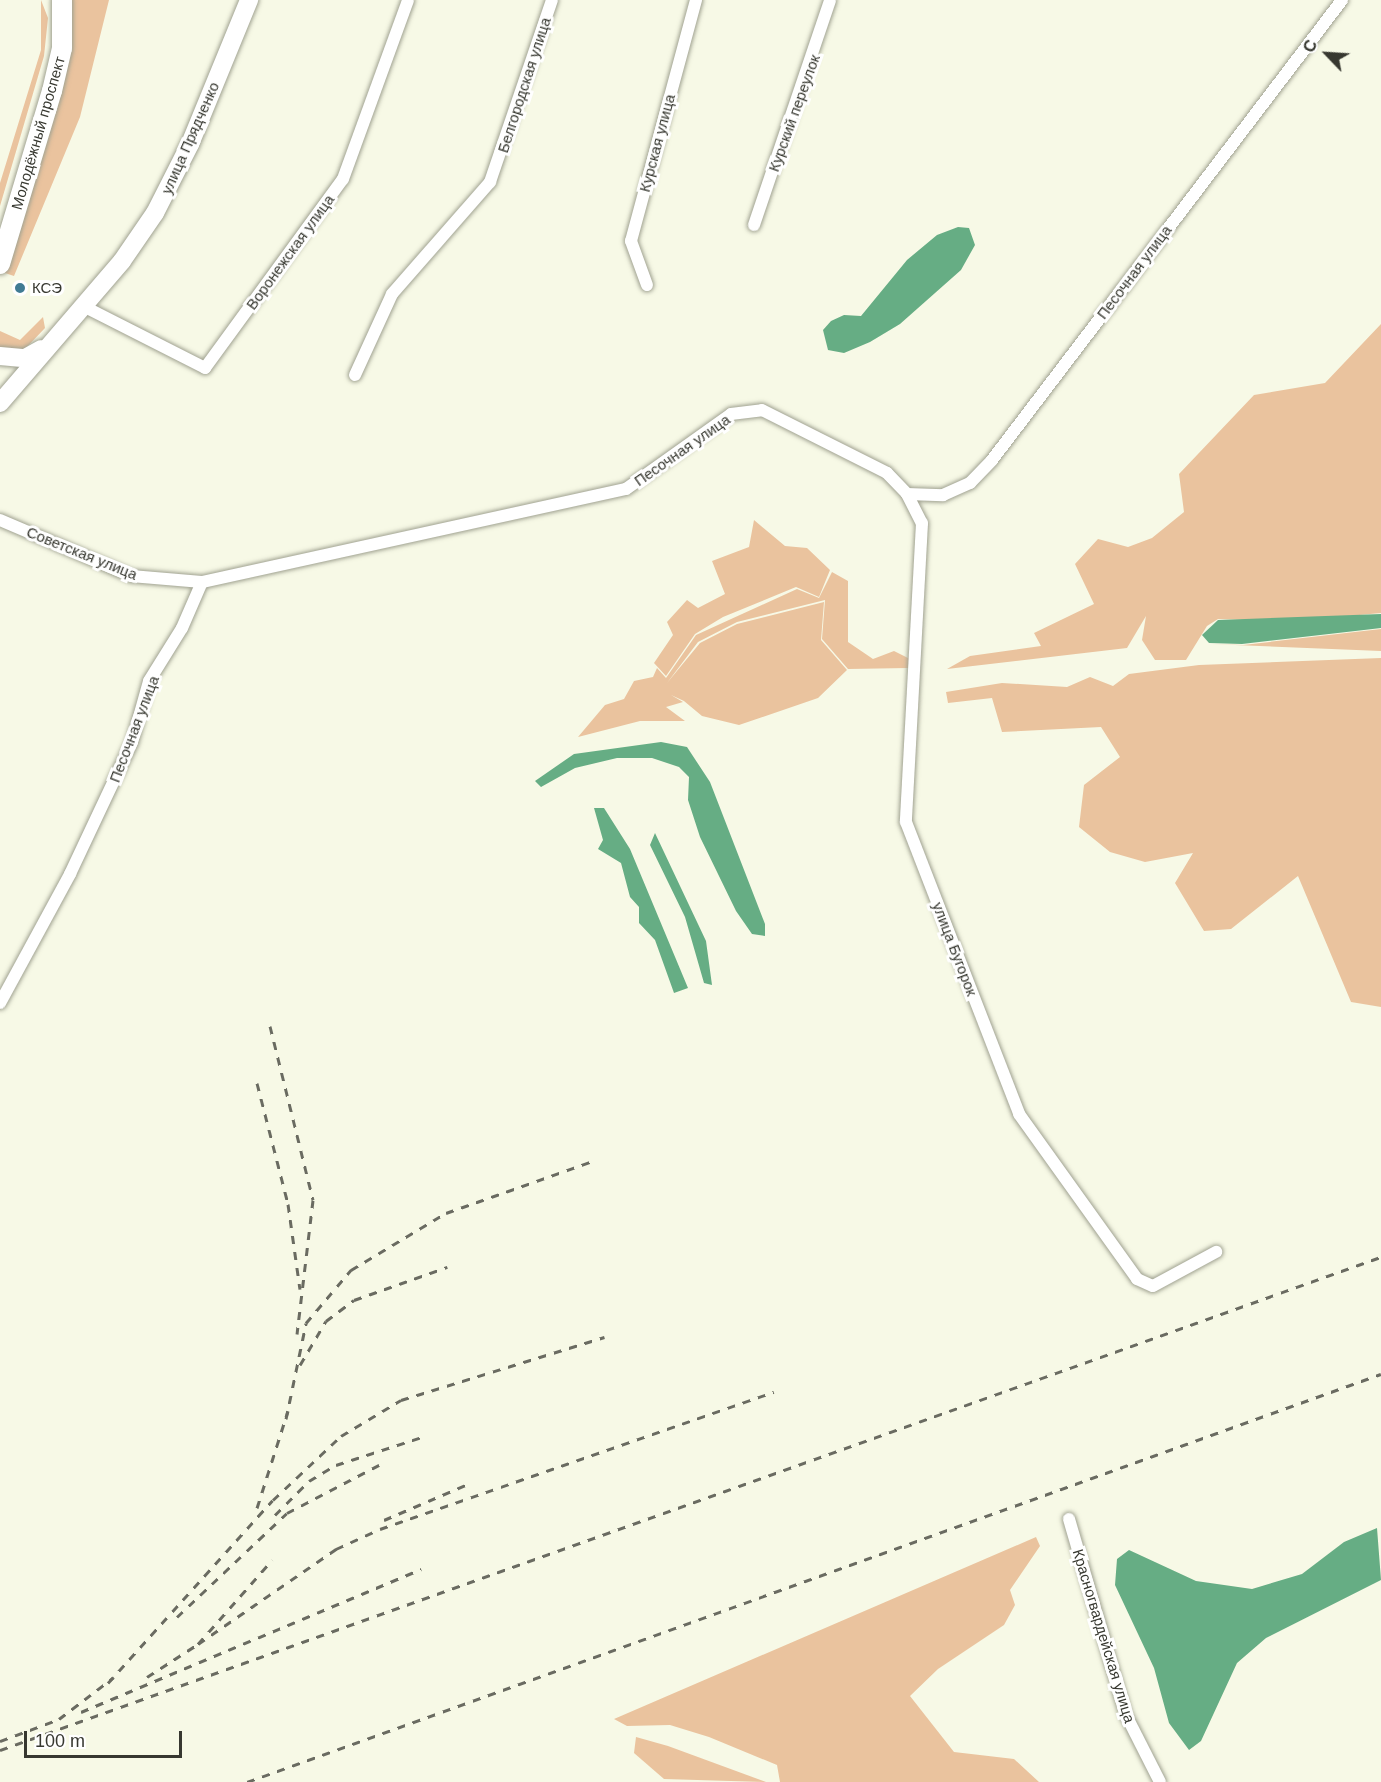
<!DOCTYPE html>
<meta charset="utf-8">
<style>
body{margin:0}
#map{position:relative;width:1381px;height:1782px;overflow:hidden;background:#f7f9e6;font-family:Helvetica,sans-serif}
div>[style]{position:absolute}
.green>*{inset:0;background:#eac39e}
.water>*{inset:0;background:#66ad84}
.roads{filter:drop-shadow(0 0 2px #a0a291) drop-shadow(0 0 2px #a0a291)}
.street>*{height:12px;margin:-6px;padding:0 6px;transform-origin:6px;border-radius:6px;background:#fff}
.secondary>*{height:18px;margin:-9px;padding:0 9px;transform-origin:9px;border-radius:9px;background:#fff}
.primary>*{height:20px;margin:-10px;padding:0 10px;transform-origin:10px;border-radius:10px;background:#fff}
.rail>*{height:3px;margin-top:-1.5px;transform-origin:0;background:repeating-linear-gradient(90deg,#6a6b61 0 8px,transparent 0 16px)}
.dots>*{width:16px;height:16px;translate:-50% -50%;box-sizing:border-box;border:3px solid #fff;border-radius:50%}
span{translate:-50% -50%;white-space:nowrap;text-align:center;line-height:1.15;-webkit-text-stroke:6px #fff;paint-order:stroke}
.street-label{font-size:15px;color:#373830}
.poi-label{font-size:15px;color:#373830}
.left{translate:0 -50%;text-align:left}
.north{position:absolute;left:1297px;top:24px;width:60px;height:60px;-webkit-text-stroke:4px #fff;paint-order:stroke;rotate:295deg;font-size:16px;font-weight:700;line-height:24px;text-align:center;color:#373830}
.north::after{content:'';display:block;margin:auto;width:21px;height:27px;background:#373830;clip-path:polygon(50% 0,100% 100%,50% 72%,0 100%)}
.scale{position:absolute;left:24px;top:1731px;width:158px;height:27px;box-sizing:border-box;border:3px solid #373830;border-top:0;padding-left:8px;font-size:18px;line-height:21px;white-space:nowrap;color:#373830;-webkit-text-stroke:4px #fff;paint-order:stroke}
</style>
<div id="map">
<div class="green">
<div style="clip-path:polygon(41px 0,48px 18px,44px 56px,0 206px,0 183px,41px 50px)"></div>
<div style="clip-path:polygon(69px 0,109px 0,80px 117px,14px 276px,5px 273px,29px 193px)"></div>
<div style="clip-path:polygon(43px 317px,45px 328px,23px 351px,0 349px,0 331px,20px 340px)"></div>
<div style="clip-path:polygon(1381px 324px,1381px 613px,1294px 621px,1218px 619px,1207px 626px,1186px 660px,1155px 660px,1142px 640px,1146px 616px,1127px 648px,947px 669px,970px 656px,1041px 646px,1034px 633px,1094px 604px,1075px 564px,1098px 539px,1128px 547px,1152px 538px,1184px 512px,1179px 474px,1254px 395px,1325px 383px)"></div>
<div style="clip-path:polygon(754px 520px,785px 546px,807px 548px,830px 570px,819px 597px,796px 587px,723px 617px,695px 634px,666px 676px,654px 663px,673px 635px,667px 622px,687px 600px,698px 608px,725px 594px,712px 561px,749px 547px)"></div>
<div style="clip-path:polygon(832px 572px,848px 581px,848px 642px,873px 659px,894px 651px,910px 659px,908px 668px,848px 669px,822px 639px,825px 600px,737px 622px,698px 642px,667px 683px,700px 643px,737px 624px,824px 602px,821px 640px,847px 670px,818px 698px,739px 725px,702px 716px,684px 701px,671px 695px,683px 702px,666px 707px,685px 721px,640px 721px,578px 737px,605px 705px,624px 699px,634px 681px,653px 677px,657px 668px,666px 678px,696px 635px,797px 589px,819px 598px)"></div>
<div style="clip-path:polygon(1381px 629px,1381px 651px,1210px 644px,1243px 645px)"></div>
<div style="clip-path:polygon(1381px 658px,1381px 1007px,1351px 1002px,1298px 876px,1231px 929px,1204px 931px,1175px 883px,1193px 853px,1145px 862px,1110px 852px,1079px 827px,1084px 785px,1120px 757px,1101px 727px,1002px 732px,992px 698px,948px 703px,946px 692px,1002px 683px,1067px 687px,1090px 677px,1113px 686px,1129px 674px,1199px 665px)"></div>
<div style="clip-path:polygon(1036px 1537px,1040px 1546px,1010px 1590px,1015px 1605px,1004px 1625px,938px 1669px,910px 1696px,954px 1752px,1014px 1759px,1039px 1782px,780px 1782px,777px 1765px,709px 1737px,670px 1725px,627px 1726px,614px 1719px)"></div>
<div style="clip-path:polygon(636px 1737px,668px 1746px,766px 1782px,664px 1779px,634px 1753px)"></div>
</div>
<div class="water">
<div style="clip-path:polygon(958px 227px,969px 228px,975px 245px,961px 270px,900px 324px,870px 342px,844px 353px,828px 350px,823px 330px,831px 321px,844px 315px,861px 316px,907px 260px,937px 235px)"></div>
<div style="clip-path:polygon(1381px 614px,1381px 628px,1364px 630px,1242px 644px,1209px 643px,1202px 635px,1218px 620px)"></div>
<div style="clip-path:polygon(661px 742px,687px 747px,710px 782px,765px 924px,765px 936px,752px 934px,736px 911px,700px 837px,688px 800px,689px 777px,679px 767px,652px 758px,617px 758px,575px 768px,541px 787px,535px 781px,574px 754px)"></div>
<div style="clip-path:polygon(594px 808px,604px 808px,630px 849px,688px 988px,674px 993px,655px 940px,639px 923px,639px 907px,630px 897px,621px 863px,598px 849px,603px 840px)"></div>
<div style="clip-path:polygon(655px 833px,706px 941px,712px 985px,704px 983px,685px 917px,650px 845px)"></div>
<div style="clip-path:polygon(1377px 1528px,1381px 1580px,1266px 1638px,1237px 1663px,1201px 1741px,1189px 1750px,1169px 1723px,1154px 1668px,1115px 1585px,1117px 1559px,1129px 1550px,1196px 1581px,1252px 1589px,1302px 1574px,1344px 1542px)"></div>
</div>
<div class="roads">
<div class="street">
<div style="left:754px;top:225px;width:237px;rotate:-71.3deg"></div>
<div style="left:647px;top:285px;width:47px;rotate:-110deg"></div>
<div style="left:631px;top:241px;width:250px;rotate:-74.9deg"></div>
<div style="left:83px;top:306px;width:137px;rotate:26.9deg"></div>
<div style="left:205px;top:368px;width:234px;rotate:-53.9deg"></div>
<div style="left:343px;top:179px;width:190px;rotate:-70deg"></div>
<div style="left:355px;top:375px;width:89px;rotate:-65.4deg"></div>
<div style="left:392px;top:294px;width:149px;rotate:-48.8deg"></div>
<div style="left:490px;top:182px;width:192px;rotate:-71.2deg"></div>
<div style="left:907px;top:494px;width:36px;rotate:2deg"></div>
<div style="left:943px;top:495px;width:30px;rotate:-24deg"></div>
<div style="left:970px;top:483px;width:32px;rotate:-46deg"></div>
<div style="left:992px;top:460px;width:578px;rotate:-52.73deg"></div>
<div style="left:0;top:520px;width:142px;rotate:23.1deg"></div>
<div style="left:131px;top:576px;width:71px;rotate:4.8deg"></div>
<div style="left:0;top:1003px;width:147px;rotate:-61.5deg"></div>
<div style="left:70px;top:874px;width:146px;rotate:-64.8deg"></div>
<div style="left:132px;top:742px;width:63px;rotate:-74.4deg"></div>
<div style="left:149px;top:681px;width:62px;rotate:-58.1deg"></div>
<div style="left:182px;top:628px;width:50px;rotate:-66.5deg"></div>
<div style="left:202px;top:582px;width:434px;rotate:-12.4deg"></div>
<div style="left:626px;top:489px;width:129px;rotate:-35.5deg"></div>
<div style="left:731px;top:414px;width:31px;rotate:-7deg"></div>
<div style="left:762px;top:410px;width:140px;rotate:26.7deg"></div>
<div style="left:887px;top:473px;width:29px;rotate:46deg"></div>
<div style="left:907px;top:494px;width:33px;rotate:63deg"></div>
<div style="left:922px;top:523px;width:299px;rotate:93.1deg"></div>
<div style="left:906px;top:822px;width:313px;rotate:68.8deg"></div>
<div style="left:1019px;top:1114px;width:203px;rotate:54.4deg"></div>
<div style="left:1137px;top:1279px;width:17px;rotate:24deg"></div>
<div style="left:1153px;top:1286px;width:72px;rotate:-28.4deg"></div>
<div style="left:1069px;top:1519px;width:204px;rotate:73.8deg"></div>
<div style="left:1126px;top:1715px;width:75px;rotate:63.1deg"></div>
</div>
<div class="secondary">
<div style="left:0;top:356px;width:25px;rotate:5deg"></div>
<div style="left:25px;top:358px;width:18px;rotate:-29deg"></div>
<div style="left:0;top:403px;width:187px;rotate:-49.3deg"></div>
<div style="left:122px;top:261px;width:58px;rotate:-55.5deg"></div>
<div style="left:155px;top:213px;width:77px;rotate:-63.1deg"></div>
<div style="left:190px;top:144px;width:156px;rotate:-67.7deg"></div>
</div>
<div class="primary">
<div style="left:0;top:264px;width:181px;rotate:-73.3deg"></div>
<div style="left:52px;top:91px;width:44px;rotate:-76.9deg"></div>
<div style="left:62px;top:48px;width:48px;rotate:-90deg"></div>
</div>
</div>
<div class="rail">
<div style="left:270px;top:1026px;width:179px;rotate:76.1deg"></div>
<div style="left:313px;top:1200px;width:135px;rotate:96.8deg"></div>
<div style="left:257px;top:1083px;width:125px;rotate:75.6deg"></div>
<div style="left:288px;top:1204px;width:86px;rotate:82deg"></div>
<div style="left:300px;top:1365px;width:51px;rotate:-59.4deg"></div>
<div style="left:326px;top:1321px;width:35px;rotate:-37deg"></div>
<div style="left:354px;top:1300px;width:99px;rotate:-19.5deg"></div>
<div style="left:286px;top:1419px;width:98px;rotate:-78.2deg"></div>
<div style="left:306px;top:1323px;width:70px;rotate:-49.7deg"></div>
<div style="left:351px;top:1270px;width:111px;rotate:-31deg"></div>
<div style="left:446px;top:1213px;width:159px;rotate:-19.5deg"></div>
<div style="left:257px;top:1508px;width:102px;rotate:-72.3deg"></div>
<div style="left:275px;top:1515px;width:48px;rotate:-45deg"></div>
<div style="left:309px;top:1481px;width:31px;rotate:-31deg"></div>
<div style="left:336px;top:1465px;width:90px;rotate:-18deg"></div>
<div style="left:384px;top:1520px;width:91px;rotate:-23.2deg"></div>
<div style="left:177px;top:1617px;width:151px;rotate:-43.4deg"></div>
<div style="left:287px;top:1513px;width:104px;rotate:-27.6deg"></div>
<div style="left:198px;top:1644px;width:168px;rotate:-34.5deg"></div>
<div style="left:336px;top:1549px;width:48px;rotate:-24.4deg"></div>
<div style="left:380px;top:1529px;width:417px;rotate:-19.2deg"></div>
<div style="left:147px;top:1677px;width:61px;rotate:-32.9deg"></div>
<div style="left:198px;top:1644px;width:112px;rotate:-48.6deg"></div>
<div style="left:108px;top:1683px;width:246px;rotate:-48deg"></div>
<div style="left:273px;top:1500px;width:93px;rotate:-43.3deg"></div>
<div style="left:341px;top:1436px;width:70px;rotate:-31deg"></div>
<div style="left:401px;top:1400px;width:213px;rotate:-17.2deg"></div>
<div style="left:81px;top:1712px;width:369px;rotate:-22.8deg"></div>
<div style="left:0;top:1741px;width:63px;rotate:-20.4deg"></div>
<div style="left:59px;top:1719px;width:69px;rotate:-37.4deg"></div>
<div style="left:0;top:1750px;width:1466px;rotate:-19.65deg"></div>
<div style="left:247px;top:1782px;width:1205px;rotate:-19.79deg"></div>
</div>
<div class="dots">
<div style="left:20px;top:288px;background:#407b93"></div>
</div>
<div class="street-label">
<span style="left:524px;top:85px;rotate:-72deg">Белгородская улица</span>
<span style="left:794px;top:113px;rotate:-70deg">Курский переулок</span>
<span style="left:38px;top:133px;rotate:-74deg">Молодёжный проспект</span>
<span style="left:190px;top:138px;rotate:-66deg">улица Прядченко</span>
<span style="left:657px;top:143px;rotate:-75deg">Курская улица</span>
<span style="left:290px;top:252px;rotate:-54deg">Воронежская улица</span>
<span style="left:1134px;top:272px;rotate:-53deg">Песочная улица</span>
<span style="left:682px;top:450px;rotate:-35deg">Песочная улица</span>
<span style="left:82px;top:553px;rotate:22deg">Советская улица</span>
<span style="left:134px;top:729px;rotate:-69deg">Песочная улица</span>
<span style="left:955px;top:949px;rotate:69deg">улица Бугорок</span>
<span style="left:1104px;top:1636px;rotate:73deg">Красногвардейская улица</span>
</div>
<div class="poi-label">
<span class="left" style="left:32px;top:288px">КСЭ</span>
</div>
<div class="north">С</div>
<div class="scale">100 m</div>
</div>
